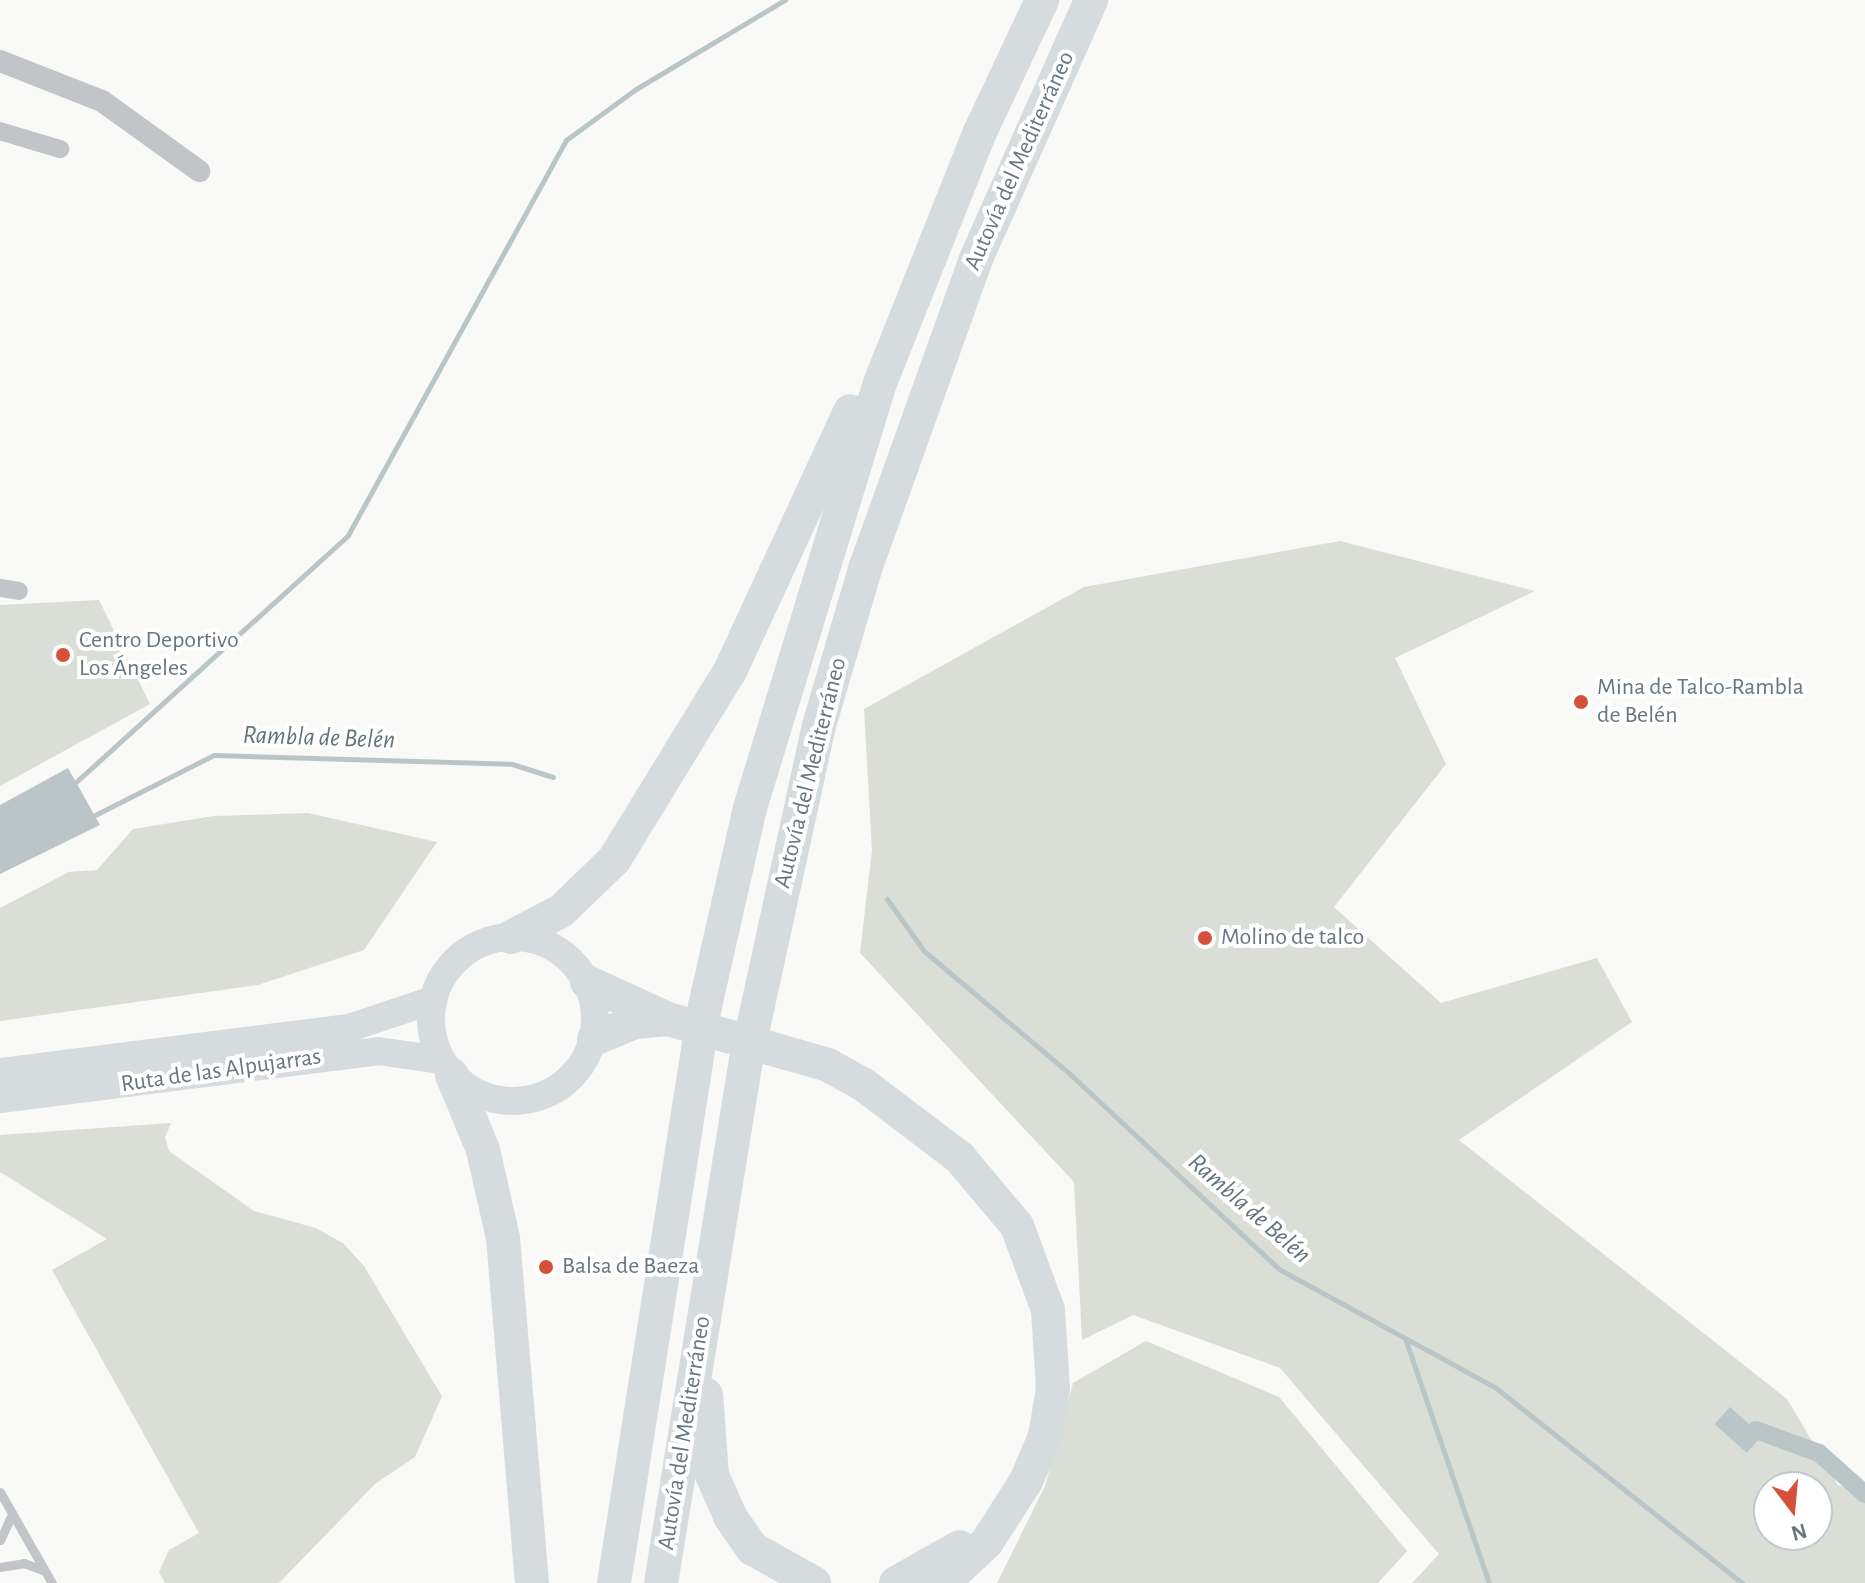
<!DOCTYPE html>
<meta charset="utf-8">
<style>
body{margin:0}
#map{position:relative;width:1865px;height:1583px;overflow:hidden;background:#f9f9f7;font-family:"Alegreya Sans",sans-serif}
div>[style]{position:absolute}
.green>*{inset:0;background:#daded6}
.water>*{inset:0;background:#bac5c8;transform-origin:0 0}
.stream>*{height:5px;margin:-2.5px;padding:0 2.5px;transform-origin:2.5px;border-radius:2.5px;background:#bac5c8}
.canal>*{height:18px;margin:-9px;padding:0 9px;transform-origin:9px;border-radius:9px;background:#bac5c8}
.service>*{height:9px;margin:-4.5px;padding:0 4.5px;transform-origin:4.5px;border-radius:4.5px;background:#c1c5c8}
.minor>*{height:18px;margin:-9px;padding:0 9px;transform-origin:9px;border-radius:9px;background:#c1c5c8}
.tertiary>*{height:22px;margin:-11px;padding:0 11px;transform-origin:11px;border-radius:11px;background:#c1c5c8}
.primary>*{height:28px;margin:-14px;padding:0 14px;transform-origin:14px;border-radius:14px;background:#d6dbdd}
.primary>.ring{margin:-14px;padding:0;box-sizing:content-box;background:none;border:28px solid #d6dbdd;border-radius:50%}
.motorway>*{height:34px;margin:-17px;padding:0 17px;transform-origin:17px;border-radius:17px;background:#d6dbdd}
.dots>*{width:22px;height:22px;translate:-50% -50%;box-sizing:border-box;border:4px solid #fff;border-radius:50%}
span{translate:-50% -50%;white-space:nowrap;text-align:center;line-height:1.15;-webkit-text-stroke:8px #fff;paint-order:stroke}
.street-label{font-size:24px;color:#66777f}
.poi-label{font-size:24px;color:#66777f}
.left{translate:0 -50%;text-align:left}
.water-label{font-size:26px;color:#617579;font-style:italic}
.north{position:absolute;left:1753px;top:1471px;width:80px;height:80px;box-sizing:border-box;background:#fff;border:2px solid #c2c9cc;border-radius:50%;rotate:164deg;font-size:22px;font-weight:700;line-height:32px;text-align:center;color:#66777f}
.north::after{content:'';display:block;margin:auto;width:28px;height:36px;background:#d6513a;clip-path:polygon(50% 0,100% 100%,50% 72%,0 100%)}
</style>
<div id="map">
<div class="green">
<div style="clip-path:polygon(evenodd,1340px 541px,1535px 591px,1395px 658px,1446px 764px,1334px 907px,1441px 1003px,1597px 958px,1632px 1022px,1459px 1140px,1787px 1399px,1838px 1485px,1865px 1492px,1865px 1583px,1412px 1583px,1439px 1554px,1280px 1368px,1133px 1315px,1082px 1340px,1074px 1182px,860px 953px,872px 850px,864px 709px,1084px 587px,1340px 541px,1769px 1487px,1817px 1487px,1817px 1535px,1769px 1535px,1769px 1487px)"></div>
<div style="clip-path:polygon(99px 600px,150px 704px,0 786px,0 605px)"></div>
<div style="clip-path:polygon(308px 813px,437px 842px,364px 950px,258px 985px,0 1021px,0 908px,69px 872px,97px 870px,133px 829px,214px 816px)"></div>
<div style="clip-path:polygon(171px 1123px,165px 1137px,169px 1151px,254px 1211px,316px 1228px,344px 1244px,364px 1266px,442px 1396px,415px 1457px,375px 1484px,279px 1583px,165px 1583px,159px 1572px,169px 1550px,199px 1533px,52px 1270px,107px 1239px,0 1172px,0 1135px)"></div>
<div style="clip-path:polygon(1146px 1341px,1279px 1397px,1407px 1551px,1378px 1583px,997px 1583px,1045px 1486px,1073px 1383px)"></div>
</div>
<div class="water">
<div style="clip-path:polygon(68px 768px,100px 825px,0 874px,0 805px)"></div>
<div style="left:1730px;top:1407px;width:43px;height:23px;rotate:42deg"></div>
</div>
<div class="stream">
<div style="left:76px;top:782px;width:367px;rotate:-42.2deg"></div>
<div style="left:348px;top:535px;width:451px;rotate:-61.1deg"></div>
<div style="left:566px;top:140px;width:87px;rotate:-36.1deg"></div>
<div style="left:636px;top:89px;width:174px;rotate:-30.9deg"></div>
<div style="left:95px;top:815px;width:133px;rotate:-26.8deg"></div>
<div style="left:214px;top:755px;width:298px;rotate:1.7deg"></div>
<div style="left:512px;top:764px;width:43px;rotate:17.6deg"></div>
<div style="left:887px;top:899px;width:64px;rotate:54.6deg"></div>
<div style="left:924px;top:951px;width:192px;rotate:40.1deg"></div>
<div style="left:1071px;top:1075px;width:284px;rotate:43deg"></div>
<div style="left:1279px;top:1269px;width:247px;rotate:28.7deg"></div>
<div style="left:1496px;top:1388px;width:314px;rotate:38.4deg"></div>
<div style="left:1405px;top:1338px;width:259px;rotate:71.1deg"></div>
</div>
<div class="canal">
<div style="left:1756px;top:1430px;width:67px;rotate:20.1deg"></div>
<div style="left:1819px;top:1453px;width:62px;rotate:41.7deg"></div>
</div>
<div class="service">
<div style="left:0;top:1492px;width:105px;rotate:60.3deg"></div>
<div style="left:0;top:1540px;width:29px;rotate:-65deg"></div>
<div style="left:0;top:1567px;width:24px;rotate:-9deg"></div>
<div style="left:24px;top:1563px;width:22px;rotate:21deg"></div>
</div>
<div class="minor">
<div style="left:0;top:131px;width:63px;rotate:16.7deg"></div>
<div style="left:0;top:588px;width:19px;rotate:9deg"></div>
</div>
<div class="tertiary">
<div style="left:0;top:61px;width:110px;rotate:21.4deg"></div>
<div style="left:102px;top:101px;width:120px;rotate:35.8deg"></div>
</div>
<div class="primary">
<div class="ring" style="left:431px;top:937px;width:136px;height:136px"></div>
<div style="left:0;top:1072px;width:352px;rotate:-7.2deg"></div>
<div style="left:349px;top:1028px;width:89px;rotate:-18.4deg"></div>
<div style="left:0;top:1099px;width:381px;rotate:-7.2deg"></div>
<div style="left:378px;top:1051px;width:64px;rotate:8.1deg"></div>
</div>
<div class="motorway">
<div style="left:511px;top:937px;width:56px;rotate:-27.5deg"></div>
<div style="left:561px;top:911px;width:74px;rotate:-43.9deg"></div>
<div style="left:614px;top:860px;width:224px;rotate:-58.5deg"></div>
<div style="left:731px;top:669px;width:284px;rotate:-65.2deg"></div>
<div style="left:587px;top:982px;width:89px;rotate:24.6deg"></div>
<div style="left:668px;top:1019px;width:166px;rotate:16deg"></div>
<div style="left:828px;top:1065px;width:41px;rotate:29.1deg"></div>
<div style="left:864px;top:1085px;width:121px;rotate:37.2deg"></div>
<div style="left:960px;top:1158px;width:89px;rotate:50deg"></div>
<div style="left:1017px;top:1226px;width:90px;rotate:69.7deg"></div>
<div style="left:1048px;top:1310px;width:79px;rotate:86.4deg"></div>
<div style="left:1053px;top:1389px;width:48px;rotate:99.7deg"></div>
<div style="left:1045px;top:1436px;width:49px;rotate:112.9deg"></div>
<div style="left:1026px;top:1481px;width:72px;rotate:122.6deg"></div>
<div style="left:987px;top:1542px;width:60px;rotate:137deg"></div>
<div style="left:594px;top:1039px;width:44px;rotate:-22.5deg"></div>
<div style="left:635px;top:1022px;width:33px;rotate:-5deg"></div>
<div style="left:452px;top:1075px;width:81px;rotate:67.5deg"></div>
<div style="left:483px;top:1150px;width:90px;rotate:77.2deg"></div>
<div style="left:503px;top:1238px;width:346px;rotate:85.2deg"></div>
<div style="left:706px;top:1395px;width:80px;rotate:85.7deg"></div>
<div style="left:712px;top:1475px;width:47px;rotate:66.2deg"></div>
<div style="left:731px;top:1518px;width:38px;rotate:55deg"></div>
<div style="left:753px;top:1549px;width:70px;rotate:29.1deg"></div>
<div style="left:614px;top:1583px;width:584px;rotate:-81.04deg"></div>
<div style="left:705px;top:1006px;width:203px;rotate:-77.2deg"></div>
<div style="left:750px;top:808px;width:444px;rotate:-73deg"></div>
<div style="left:880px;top:383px;width:270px;rotate:-68.3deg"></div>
<div style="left:980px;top:132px;width:146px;rotate:-64.8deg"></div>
<div style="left:661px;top:1583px;width:530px;rotate:-80.77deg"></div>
<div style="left:746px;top:1060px;width:339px;rotate:-77.7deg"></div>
<div style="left:818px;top:729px;width:167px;rotate:-73.6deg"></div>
<div style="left:865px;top:569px;width:327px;rotate:-70.3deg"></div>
<div style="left:975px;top:261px;width:286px;rotate:-66deg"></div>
<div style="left:896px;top:1583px;width:73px;rotate:-29.4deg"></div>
</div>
<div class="dots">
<div style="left:63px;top:655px;background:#d6513a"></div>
<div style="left:1581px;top:702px;background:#d6513a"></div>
<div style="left:1205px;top:938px;background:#d6513a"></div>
<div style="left:546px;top:1267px;background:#d6513a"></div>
</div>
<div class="street-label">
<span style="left:1020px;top:161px;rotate:-66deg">Autovía del Mediterráneo</span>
<span style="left:811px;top:773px;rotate:-76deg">Autovía del Mediterráneo</span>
<span style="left:221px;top:1071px;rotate:-8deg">Ruta de las Alpujarras</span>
<span style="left:685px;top:1433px;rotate:-81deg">Autovía del Mediterráneo</span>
</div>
<div class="poi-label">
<span class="left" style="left:79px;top:655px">Centro Deportivo<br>Los Ángeles</span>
<span class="left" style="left:1597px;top:702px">Mina de Talco-Rambla<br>de Belén</span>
<span class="left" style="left:1221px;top:938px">Molino de talco</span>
<span class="left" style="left:562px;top:1267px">Balsa de Baeza</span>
</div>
<div class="water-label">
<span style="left:319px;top:738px;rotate:2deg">Rambla de Belén</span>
<span style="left:1249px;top:1209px;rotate:41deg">Rambla de Belén</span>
</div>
<div class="north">N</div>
</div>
